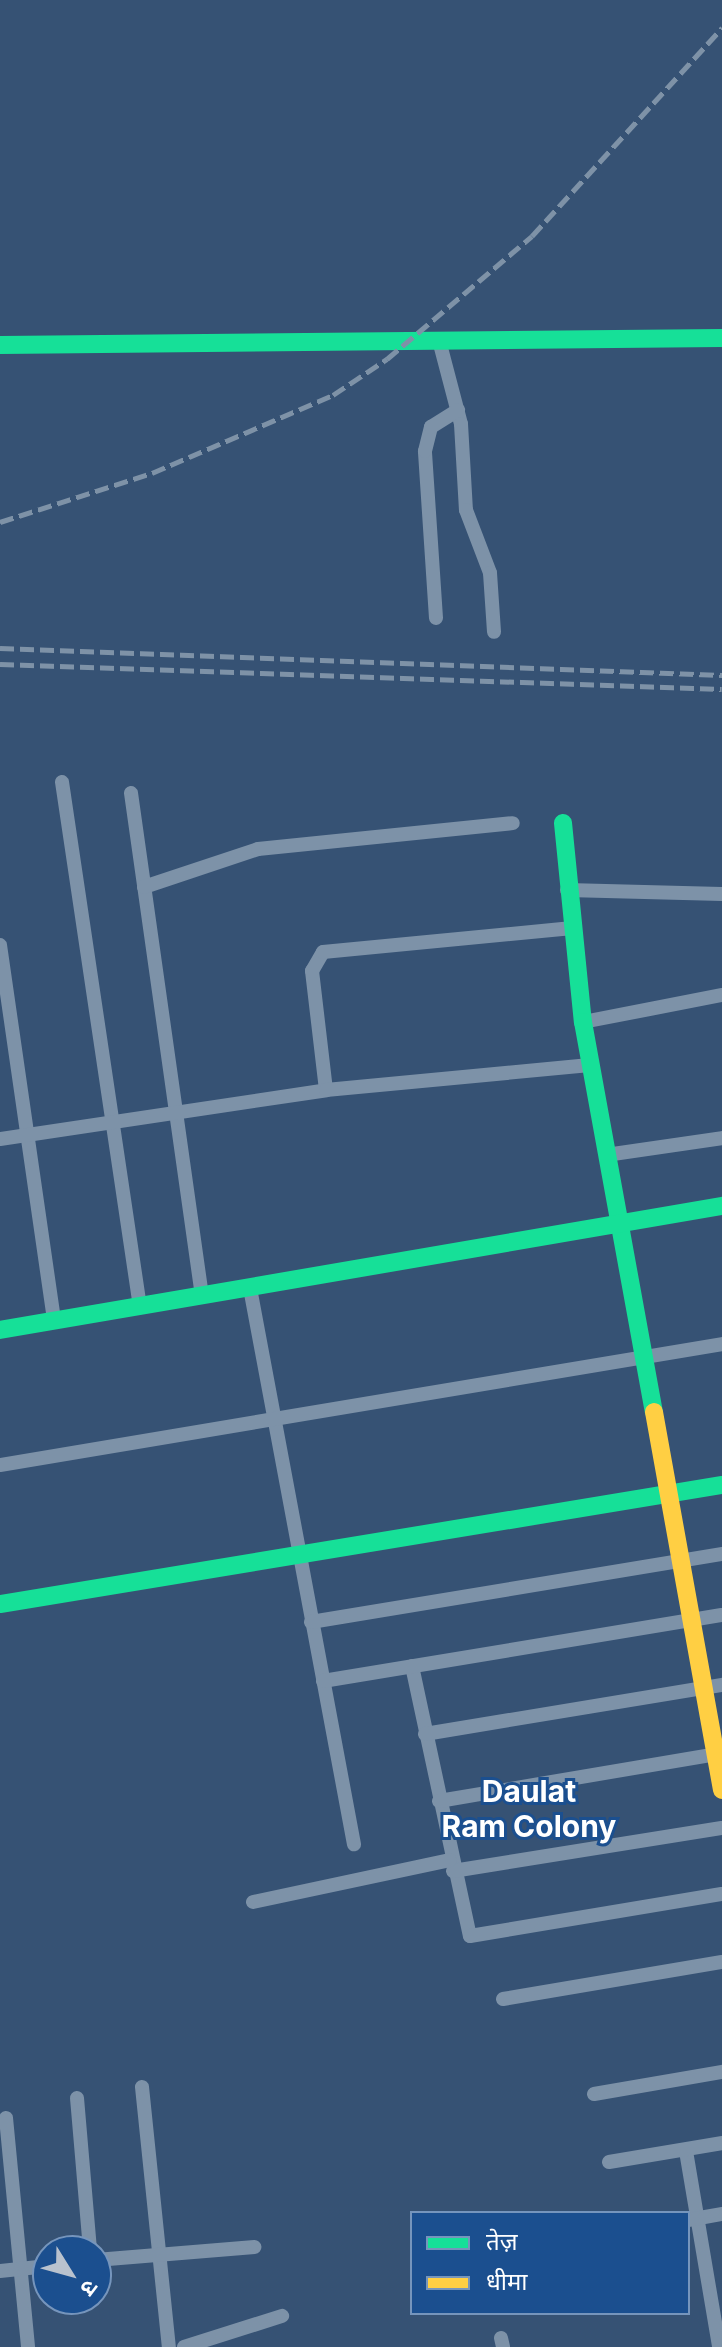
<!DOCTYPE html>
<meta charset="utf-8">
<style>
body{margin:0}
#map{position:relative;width:722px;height:2347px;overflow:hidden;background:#365274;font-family:Inter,"Noto Sans Devanagari",sans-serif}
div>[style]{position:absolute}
.street>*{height:14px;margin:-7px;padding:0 7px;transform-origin:7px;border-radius:7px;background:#7d92a8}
.fast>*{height:18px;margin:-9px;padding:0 9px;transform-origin:9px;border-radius:9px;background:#16e098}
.slow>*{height:18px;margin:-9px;padding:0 9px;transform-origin:9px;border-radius:9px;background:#ffcf43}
.rail>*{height:5px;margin-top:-2.5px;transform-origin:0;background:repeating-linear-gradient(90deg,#7e92a7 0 14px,transparent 0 20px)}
span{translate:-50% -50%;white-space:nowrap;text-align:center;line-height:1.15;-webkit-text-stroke:6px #1b4f8f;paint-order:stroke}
.neighbourhood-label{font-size:30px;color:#fff;font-weight:700}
.legend{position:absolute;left:410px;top:2211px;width:280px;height:104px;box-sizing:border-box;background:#1b4f8f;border:2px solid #7695bc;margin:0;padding:10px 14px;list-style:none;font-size:24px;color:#fff}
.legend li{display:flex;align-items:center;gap:16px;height:40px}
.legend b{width:40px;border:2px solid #7695bc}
.north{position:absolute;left:32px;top:2235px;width:80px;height:80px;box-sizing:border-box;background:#1b4f8f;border:2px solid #7695bc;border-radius:50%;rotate:127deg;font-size:22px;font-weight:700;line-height:32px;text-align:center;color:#fff}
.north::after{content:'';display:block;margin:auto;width:28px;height:36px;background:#b9c2ce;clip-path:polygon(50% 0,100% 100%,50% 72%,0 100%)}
</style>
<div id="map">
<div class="street">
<div style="left:440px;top:344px;width:83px;rotate:75.3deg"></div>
<div style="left:461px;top:424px;width:86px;rotate:86.7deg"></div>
<div style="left:466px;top:510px;width:67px;rotate:69.1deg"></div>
<div style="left:490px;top:573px;width:59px;rotate:86.1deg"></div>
<div style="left:436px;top:618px;width:167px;rotate:-93.8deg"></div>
<div style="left:425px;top:451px;width:25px;rotate:-76deg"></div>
<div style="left:431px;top:427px;width:32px;rotate:-32deg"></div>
<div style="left:62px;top:782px;width:531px;rotate:81.55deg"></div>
<div style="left:131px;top:793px;width:508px;rotate:81.97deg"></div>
<div style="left:144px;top:887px;width:120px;rotate:-18.4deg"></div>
<div style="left:258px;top:849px;width:256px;rotate:-5.8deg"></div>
<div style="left:567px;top:890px;width:155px;rotate:1.5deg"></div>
<div style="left:0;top:945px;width:381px;rotate:81.8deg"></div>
<div style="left:583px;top:1022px;width:142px;rotate:-11deg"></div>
<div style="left:326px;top:1090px;width:120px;rotate:-96.7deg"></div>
<div style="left:312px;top:971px;width:22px;rotate:-60deg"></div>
<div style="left:323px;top:952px;width:248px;rotate:-5.5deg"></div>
<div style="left:0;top:1139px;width:330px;rotate:-8.5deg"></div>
<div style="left:326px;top:1090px;width:265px;rotate:-5.4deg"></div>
<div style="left:606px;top:1155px;width:117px;rotate:-8.3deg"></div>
<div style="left:250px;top:1288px;width:566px;rotate:79.41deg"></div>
<div style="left:0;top:1465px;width:732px;rotate:-9.51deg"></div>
<div style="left:311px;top:1622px;width:417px;rotate:-9.4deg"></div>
<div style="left:412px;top:1666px;width:276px;rotate:77.9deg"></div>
<div style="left:470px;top:1936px;width:255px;rotate:-9.5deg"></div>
<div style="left:323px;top:1681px;width:404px;rotate:-9.4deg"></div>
<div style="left:425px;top:1734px;width:301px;rotate:-9.4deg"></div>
<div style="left:439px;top:1801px;width:287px;rotate:-9.6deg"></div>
<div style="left:453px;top:1871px;width:272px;rotate:-9.1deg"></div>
<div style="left:253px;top:1902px;width:201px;rotate:-12deg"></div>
<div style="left:503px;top:1999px;width:222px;rotate:-9.6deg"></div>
<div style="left:142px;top:2087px;width:261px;rotate:84.1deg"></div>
<div style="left:594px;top:2094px;width:130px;rotate:-9.8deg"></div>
<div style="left:77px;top:2098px;width:154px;rotate:85.1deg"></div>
<div style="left:6px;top:2118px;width:230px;rotate:84.5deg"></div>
<div style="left:686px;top:2151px;width:199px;rotate:80.4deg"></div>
<div style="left:609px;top:2162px;width:115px;rotate:-9.5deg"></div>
<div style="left:688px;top:2220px;width:35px;rotate:-10deg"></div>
<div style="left:96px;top:2260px;width:159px;rotate:-4.7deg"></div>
<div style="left:0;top:2271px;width:48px;rotate:-5.9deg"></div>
<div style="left:501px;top:2338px;width:9px;rotate:77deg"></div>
<div style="left:184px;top:2347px;width:103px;rotate:-17.6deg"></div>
</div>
<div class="fast">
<div style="left:0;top:345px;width:722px;rotate:-0.56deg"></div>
<div style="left:563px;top:823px;width:200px;rotate:84.3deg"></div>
<div style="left:583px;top:1022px;width:396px;rotate:79.7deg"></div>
<div style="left:0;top:1330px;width:733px;rotate:-9.75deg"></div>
<div style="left:0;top:1604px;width:732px;rotate:-9.36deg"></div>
</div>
<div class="slow">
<div style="left:654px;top:1412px;width:384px;rotate:79.8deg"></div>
</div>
<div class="rail">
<div style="left:0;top:522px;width:160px;rotate:-17.9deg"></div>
<div style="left:152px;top:473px;width:197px;rotate:-23.3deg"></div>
<div style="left:333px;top:395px;width:65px;rotate:-33.7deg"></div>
<div style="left:387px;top:359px;width:190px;rotate:-40.3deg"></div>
<div style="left:532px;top:236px;width:282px;rotate:-47.6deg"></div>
<div style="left:0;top:648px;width:723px;rotate:2.14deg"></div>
<div style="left:0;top:664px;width:722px;rotate:1.98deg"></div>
</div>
<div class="neighbourhood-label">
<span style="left:529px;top:1808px">Daulat<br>Ram Colony</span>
</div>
<ul class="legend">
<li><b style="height:10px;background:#16e098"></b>तेज़</li>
<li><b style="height:10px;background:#ffcf43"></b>धीमा</li>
</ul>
<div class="north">उ</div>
</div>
